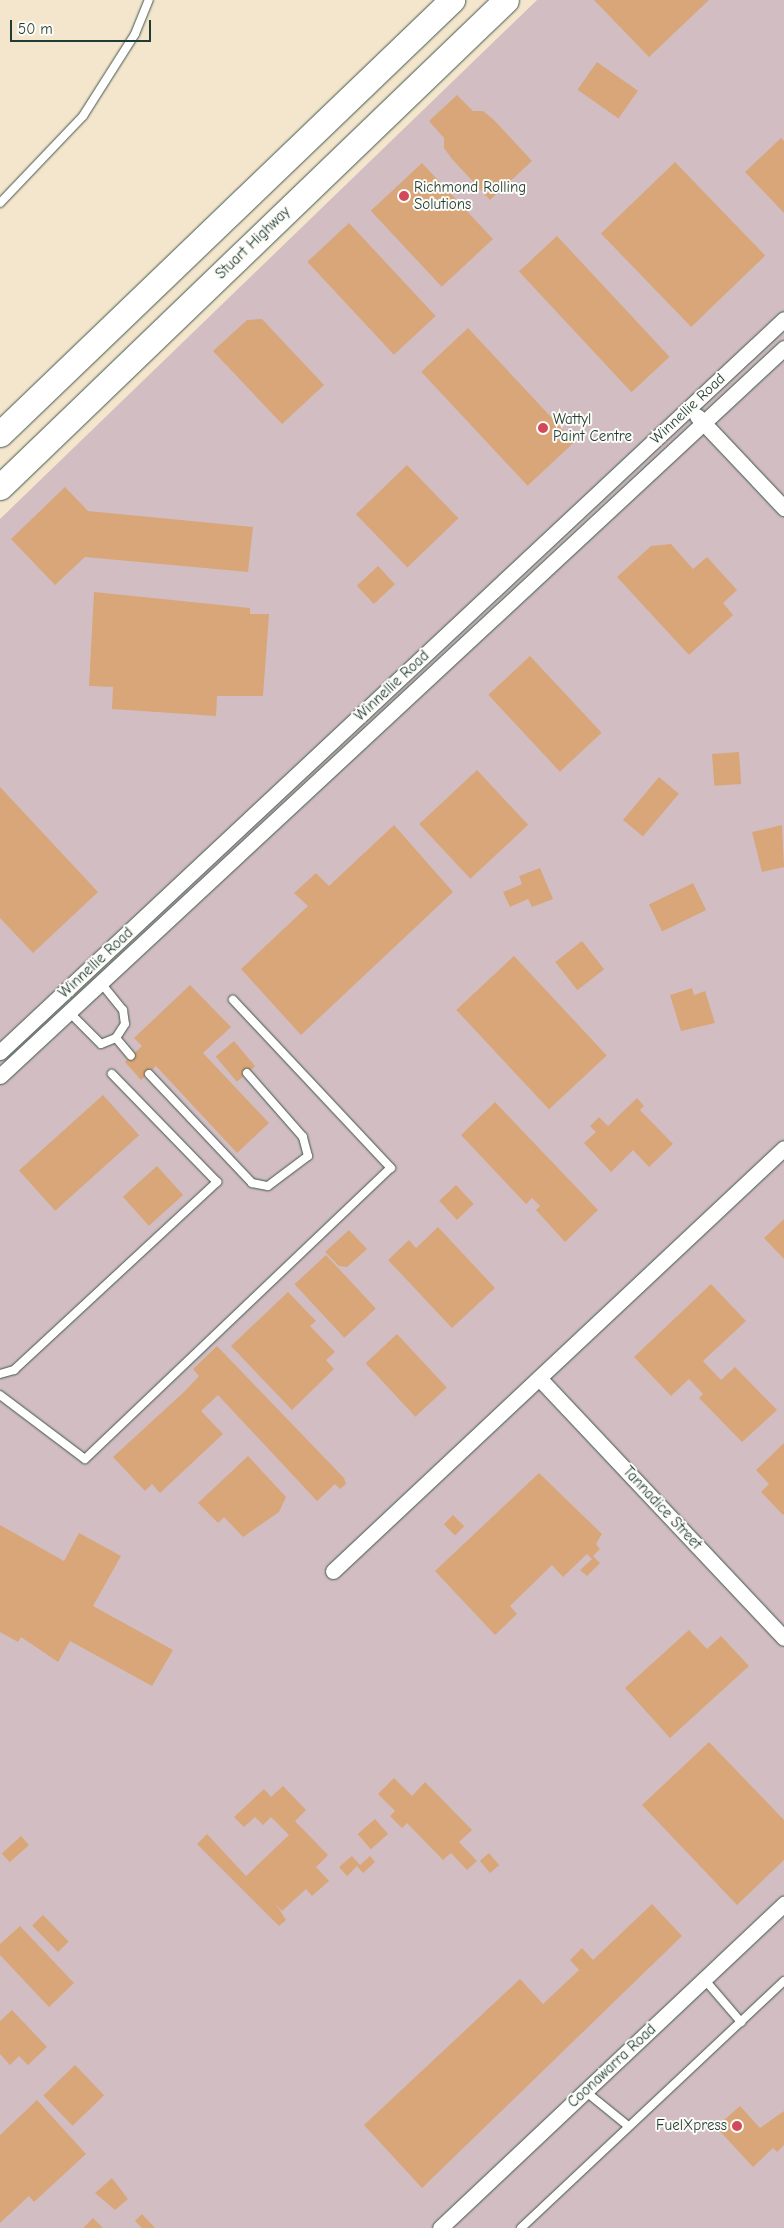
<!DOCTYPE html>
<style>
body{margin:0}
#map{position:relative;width:784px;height:2228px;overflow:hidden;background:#f4e6cd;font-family:"Comic Neue",sans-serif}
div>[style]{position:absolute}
.industrial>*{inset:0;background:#d2bec2}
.building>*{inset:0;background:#d8a678;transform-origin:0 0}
.roads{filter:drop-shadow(0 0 1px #3f564b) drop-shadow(0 0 1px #3f564b)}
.service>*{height:8px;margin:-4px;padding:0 4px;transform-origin:4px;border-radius:4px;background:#fff}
.minor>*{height:15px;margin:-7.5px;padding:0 7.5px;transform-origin:7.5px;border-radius:7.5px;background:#fff}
.trunk>*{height:25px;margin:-12.5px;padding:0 12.5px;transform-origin:12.5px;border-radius:12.5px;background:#fff}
.dots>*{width:14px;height:14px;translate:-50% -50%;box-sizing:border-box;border:2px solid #fdfcf7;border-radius:50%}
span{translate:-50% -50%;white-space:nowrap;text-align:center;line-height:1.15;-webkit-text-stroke:4px #fdfcf7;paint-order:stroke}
.poi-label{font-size:15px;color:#1f3d34}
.left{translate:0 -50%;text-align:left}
.right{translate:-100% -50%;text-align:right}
.street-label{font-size:15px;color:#1f3d34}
.scale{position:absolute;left:10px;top:20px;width:141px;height:22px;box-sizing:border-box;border:2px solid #1f3d34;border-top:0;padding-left:6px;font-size:15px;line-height:18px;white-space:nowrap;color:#1f3d34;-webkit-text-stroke:4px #fdfcf7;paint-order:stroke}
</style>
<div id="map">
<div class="industrial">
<div style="clip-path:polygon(537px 0,784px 0,784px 2228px,0 2228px,0 519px)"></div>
</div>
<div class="building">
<div style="clip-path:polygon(594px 0,709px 0,649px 57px)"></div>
<div style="left:597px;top:62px;width:50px;height:34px;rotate:35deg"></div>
<div style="clip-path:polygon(457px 95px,473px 111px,483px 111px,494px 120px,532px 161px,490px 200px,452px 159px,444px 148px,444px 138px,429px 121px)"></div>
<div style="clip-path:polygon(781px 138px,784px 141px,784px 213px,745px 172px)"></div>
<div style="left:675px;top:162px;width:130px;height:103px;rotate:46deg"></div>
<div style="left:422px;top:163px;width:104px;height:70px;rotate:47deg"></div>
<div style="left:349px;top:223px;width:127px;height:57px;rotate:47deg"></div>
<div style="left:557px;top:236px;width:165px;height:52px;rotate:47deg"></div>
<div style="clip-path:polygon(262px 319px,324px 385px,282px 424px,213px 351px,247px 320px)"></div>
<div style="left:468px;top:328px;width:156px;height:64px;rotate:47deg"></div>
<div style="left:407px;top:465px;width:74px;height:71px;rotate:46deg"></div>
<div style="clip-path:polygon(65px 487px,88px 511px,253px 527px,248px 572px,85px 557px,55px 585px,11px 539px)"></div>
<div style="clip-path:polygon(671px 544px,693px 569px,707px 557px,737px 590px,723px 603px,733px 615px,689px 655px,617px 577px,651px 546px)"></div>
<div style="left:378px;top:566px;width:25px;height:29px;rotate:47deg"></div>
<div style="clip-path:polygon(94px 592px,250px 608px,250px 614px,269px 614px,263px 696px,217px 696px,216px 716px,112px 709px,113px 687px,89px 686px)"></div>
<div style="left:530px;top:656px;width:105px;height:57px;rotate:47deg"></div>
<div style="left:739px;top:752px;width:32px;height:27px;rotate:86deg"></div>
<div style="left:477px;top:770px;width:75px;height:79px;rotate:47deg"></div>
<div style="left:659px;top:777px;width:26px;height:56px;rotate:40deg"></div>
<div style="clip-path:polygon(0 787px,98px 892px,33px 953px,0 918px)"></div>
<div style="clip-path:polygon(394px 825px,453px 892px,301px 1035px,241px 969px,308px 906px,294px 893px,316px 873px,329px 886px)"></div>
<div style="clip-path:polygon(782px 825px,784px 867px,762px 872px,752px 832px)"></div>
<div style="clip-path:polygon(540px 868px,553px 899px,532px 907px,528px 899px,510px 907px,503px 892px,522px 884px,519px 876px)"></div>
<div style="left:693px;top:883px;width:30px;height:49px;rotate:64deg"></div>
<div style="left:582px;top:941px;width:36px;height:34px;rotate:52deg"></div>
<div style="left:514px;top:956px;width:136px;height:79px;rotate:47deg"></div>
<div style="clip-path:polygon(190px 985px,231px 1027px,203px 1053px,269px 1123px,237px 1153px,156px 1066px,141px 1080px,125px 1062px,142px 1046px,134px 1038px)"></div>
<div style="clip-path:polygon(692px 988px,694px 995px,705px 991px,715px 1023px,681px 1031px,670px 995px)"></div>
<div style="left:234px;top:1041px;width:33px;height:24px;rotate:50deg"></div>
<div style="left:103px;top:1095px;width:54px;height:113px;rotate:48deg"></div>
<div style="clip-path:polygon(637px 1098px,644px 1106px,640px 1110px,673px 1144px,649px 1167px,633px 1150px,611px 1172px,584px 1143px,596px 1132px,590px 1126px,599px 1117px,608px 1126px)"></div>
<div style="clip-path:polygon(495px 1102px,598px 1210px,565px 1242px,536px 1210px,540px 1206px,532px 1198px,526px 1204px,461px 1135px)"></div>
<div style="left:157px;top:1166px;width:39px;height:46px;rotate:48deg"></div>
<div style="left:456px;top:1185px;width:26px;height:23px;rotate:47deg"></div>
<div style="clip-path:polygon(784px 1219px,784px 1259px,764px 1238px)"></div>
<div style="clip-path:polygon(438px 1227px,495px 1288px,452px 1328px,388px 1260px,409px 1240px,416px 1248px)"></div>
<div style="clip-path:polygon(349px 1230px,367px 1249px,347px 1267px,339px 1266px,325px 1252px)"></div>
<div style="left:326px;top:1255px;width:73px;height:43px;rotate:47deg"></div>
<div style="clip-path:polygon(711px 1284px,746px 1321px,703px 1361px,721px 1380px,735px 1367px,777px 1410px,742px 1442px,699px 1398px,703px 1394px,689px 1379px,671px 1396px,634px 1357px)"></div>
<div style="clip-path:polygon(288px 1292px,316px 1321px,310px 1326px,335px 1352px,326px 1360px,334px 1369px,292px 1410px,231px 1346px)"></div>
<div style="left:397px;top:1334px;width:73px;height:43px;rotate:47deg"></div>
<div style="clip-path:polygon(217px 1346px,344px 1478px,346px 1484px,340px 1489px,335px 1484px,317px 1501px,218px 1395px,201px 1411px,223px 1434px,160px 1493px,152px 1484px,145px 1491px,113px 1457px,185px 1391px,199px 1376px,193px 1369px)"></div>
<div style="clip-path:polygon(784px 1443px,784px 1514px,783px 1515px,761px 1492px,769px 1484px,756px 1470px)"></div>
<div style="clip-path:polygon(248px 1456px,286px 1497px,279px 1512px,243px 1537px,224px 1517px,218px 1523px,198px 1503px)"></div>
<div style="clip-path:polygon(539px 1473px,602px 1534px,596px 1544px,600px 1549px,593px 1556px,600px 1563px,587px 1576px,580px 1570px,592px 1559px,587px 1554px,563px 1577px,552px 1565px,510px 1606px,517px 1614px,495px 1635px,435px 1571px)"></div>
<div style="left:453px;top:1515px;width:16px;height:13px;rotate:45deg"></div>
<div style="clip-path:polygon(0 1525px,64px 1561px,79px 1533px,121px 1556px,93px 1606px,173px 1650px,152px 1686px,70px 1641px,58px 1662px,21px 1637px,18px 1642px,0 1632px)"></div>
<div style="clip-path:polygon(689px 1630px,707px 1649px,721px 1636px,749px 1666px,670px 1738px,625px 1688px)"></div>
<div style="clip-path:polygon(709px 1742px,784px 1820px,784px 1860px,737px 1905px,642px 1805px)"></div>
<div style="clip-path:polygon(394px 1778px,412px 1796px,425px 1782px,472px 1830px,459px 1842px,477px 1861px,467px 1870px,451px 1853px,443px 1860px,407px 1823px,402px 1828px,390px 1816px,395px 1811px,378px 1794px)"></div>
<div style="clip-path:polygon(283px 1786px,306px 1810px,295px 1821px,328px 1855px,316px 1867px,329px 1881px,312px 1896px,306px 1889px,282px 1911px,276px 1904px,286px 1920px,279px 1926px,197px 1844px,207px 1834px,246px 1876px,289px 1835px,271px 1817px,263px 1825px,255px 1817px,244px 1827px,234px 1817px,264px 1789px,271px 1797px)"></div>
<div style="left:375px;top:1819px;width:20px;height:23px;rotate:49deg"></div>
<div style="left:21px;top:1836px;width:12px;height:26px;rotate:48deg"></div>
<div style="left:489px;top:1853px;width:16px;height:12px;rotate:50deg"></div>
<div style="clip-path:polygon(352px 1856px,360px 1865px,370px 1856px,375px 1862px,363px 1873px,357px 1866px,347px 1876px,339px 1867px)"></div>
<div style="clip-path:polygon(652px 1904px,682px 1936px,422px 2188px,364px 2125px,520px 1979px,543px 2004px,579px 1970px,570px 1960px,582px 1948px,593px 1960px)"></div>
<div style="left:43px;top:1915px;width:37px;height:15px;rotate:46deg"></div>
<div style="clip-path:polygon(20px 1926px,74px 1983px,49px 2007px,0 1955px,0 1944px)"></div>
<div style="clip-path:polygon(12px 2010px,47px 2047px,28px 2065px,19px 2056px,10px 2065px,0 2054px,0 2021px)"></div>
<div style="left:75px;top:2065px;width:42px;height:44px;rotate:46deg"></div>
<div style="clip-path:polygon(37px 2100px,86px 2154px,34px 2202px,29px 2196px,0 2223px,0 2135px)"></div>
<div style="clip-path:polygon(740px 2106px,760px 2128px,784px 2111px,784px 2145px,777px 2152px,773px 2148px,753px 2167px,716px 2127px)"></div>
<div style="clip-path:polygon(112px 2178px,128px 2199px,115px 2210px,95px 2193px)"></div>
<div style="clip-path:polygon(142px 2214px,155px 2228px,142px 2228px,135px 2221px)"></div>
<div style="clip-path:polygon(93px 2218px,103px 2228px,83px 2228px)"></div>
</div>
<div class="roads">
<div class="service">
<div style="left:0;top:203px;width:120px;rotate:-46.3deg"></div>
<div style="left:83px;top:116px;width:97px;rotate:-57.6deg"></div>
<div style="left:135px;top:34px;width:37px;rotate:-68deg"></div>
<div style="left:101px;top:983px;width:35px;rotate:51deg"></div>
<div style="left:123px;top:1010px;width:14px;rotate:82deg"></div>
<div style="left:125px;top:1024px;width:17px;rotate:123deg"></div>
<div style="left:116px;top:1038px;width:23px;rotate:50deg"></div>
<div style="left:69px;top:1012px;width:45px;rotate:45deg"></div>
<div style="left:101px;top:1044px;width:16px;rotate:-22deg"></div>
<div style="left:149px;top:1074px;width:150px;rotate:46.6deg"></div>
<div style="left:252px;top:1183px;width:16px;rotate:11deg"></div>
<div style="left:268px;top:1186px;width:50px;rotate:-36.9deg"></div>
<div style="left:308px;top:1156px;width:20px;rotate:-105deg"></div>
<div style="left:303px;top:1137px;width:85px;rotate:-131.2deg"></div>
<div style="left:0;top:1374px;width:15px;rotate:-16deg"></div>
<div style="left:14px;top:1370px;width:277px;rotate:-42.8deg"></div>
<div style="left:217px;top:1182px;width:151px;rotate:-134.2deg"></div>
<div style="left:0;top:1395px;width:106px;rotate:37deg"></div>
<div style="left:85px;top:1459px;width:422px;rotate:-43.6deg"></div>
<div style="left:391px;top:1168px;width:231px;rotate:-133.2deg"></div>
<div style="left:704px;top:1979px;width:57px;rotate:49.3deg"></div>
<div style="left:585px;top:2091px;width:55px;rotate:39.1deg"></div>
<div style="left:521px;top:2228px;width:361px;rotate:-43.2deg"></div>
</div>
<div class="minor">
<div style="left:697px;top:416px;width:127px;rotate:46.6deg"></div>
<div style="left:0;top:1052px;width:1073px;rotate:-43.07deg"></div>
<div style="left:0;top:1076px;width:1070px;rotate:-42.88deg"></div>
<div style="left:539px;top:1378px;width:357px;rotate:46.7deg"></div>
<div style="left:333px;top:1571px;width:618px;rotate:-43.17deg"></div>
<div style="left:440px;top:2228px;width:473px;rotate:-43.3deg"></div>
</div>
<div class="trunk">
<div style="left:0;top:434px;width:627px;rotate:-43.84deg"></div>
<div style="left:0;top:487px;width:702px;rotate:-43.9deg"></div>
</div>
</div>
<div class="dots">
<div style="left:404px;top:196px;background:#d1495b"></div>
<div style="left:543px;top:428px;background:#d1495b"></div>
<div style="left:737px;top:2126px;background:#d1495b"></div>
</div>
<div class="poi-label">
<span class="left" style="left:414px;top:196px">Richmond Rolling<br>Solutions</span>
<span class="left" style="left:553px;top:428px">Wattyl<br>Paint Centre</span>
<span class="right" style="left:727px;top:2126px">FuelXpress</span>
</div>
<div class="street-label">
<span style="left:253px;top:243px;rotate:-44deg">Stuart Highway</span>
<span style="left:688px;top:409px;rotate:-43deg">Winnellie Road</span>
<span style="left:392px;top:686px;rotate:-43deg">Winnellie Road</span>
<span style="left:96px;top:963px;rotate:-43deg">Winnellie Road</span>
<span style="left:662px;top:1508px;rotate:47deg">Tannadice Street</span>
<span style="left:612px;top:2066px;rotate:-43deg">Coonawarra Road</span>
</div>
<div class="scale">50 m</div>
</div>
